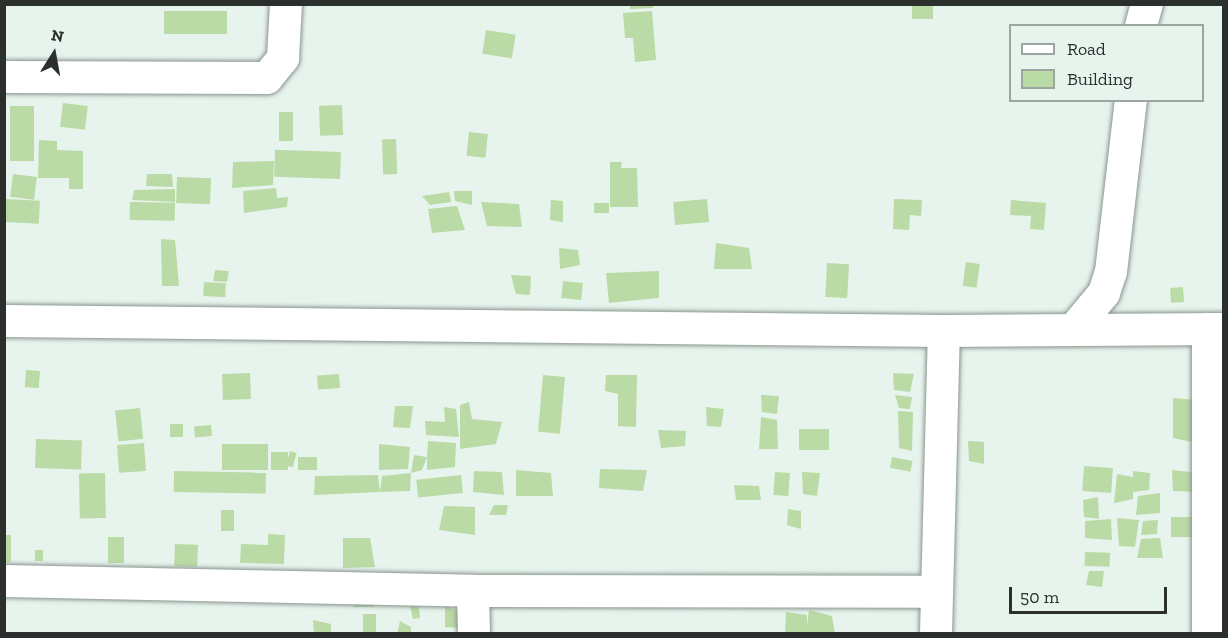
<!DOCTYPE html>
<style>
body{margin:0}
#map{position:relative;width:1228px;height:638px;overflow:hidden;background:#e7f4ed;font-family:"Zilla Slab",serif}
div>[style]{position:absolute}
.building>*{inset:0;background:#badba5;transform-origin:0 0}
.roads{filter:drop-shadow(0 0 2px #89958f) drop-shadow(0 0 2px #89958f)}
.minor>*{height:32px;margin:-16px;padding:0 16px;transform-origin:16px;border-radius:16px;background:#fff}
span{translate:-50% -50%;white-space:nowrap;text-align:center;line-height:1.15;-webkit-text-stroke:6px #e7f4ed;paint-order:stroke}
.frame{position:absolute;inset:0;border:6px solid #2b302d;pointer-events:none}
.legend{position:absolute;left:1009px;top:24px;width:195px;height:78px;box-sizing:border-box;background:#e7f4ed;border:2px solid #9ca6a0;margin:0;padding:8px 10px;list-style:none;font-size:18px;color:#2b302d}
.legend li{display:flex;align-items:center;gap:12px;height:30px}
.legend b{width:30px;border:2px solid #9ca6a0}
.north{position:absolute;left:24px;top:24px;width:60px;height:60px;-webkit-text-stroke:4px #e7f4ed;paint-order:stroke;rotate:11deg;font-size:16px;font-weight:700;line-height:24px;text-align:center;color:#2b302d}
.north::after{content:'';display:block;margin:auto;width:21px;height:27px;background:#2b302d;clip-path:polygon(50% 0,100% 100%,50% 72%,0 100%)}
.scale{position:absolute;left:1009px;top:587px;width:158px;height:27px;box-sizing:border-box;border:3px solid #2b302d;border-top:0;padding-left:8px;font-size:18px;line-height:21px;white-space:nowrap;color:#2b302d;-webkit-text-stroke:4px #e7f4ed;paint-order:stroke}
</style>
<div id="map">
<div class="building">
<div style="left:912px;top:4px;width:21px;height:15px"></div>
<div style="clip-path:polygon(630px 5px,653px 5px,653px 8px,630px 9px)"></div>
<div style="left:227px;top:11px;width:23px;height:63px;rotate:90deg"></div>
<div style="clip-path:polygon(652px 11px,656px 60px,635px 62px,633px 38px,625px 38px,623px 13px)"></div>
<div style="left:486px;top:30px;width:30px;height:24px;rotate:9deg"></div>
<div style="left:63px;top:103px;width:25px;height:24px;rotate:7deg"></div>
<div style="left:342px;top:105px;width:30px;height:23px;rotate:88deg"></div>
<div style="left:10px;top:106px;width:24px;height:55px"></div>
<div style="left:279px;top:112px;width:14px;height:29px"></div>
<div style="left:469px;top:132px;width:19px;height:24px;rotate:6deg"></div>
<div style="left:396px;top:139px;width:35px;height:14px;rotate:88deg"></div>
<div style="clip-path:polygon(39px 140px,57px 141px,57px 150px,83px 151px,83px 189px,69px 189px,69px 178px,38px 178px)"></div>
<div style="left:341px;top:152px;width:27px;height:66px;rotate:92deg"></div>
<div style="clip-path:polygon(274px 161px,273px 185px,232px 188px,233px 162px)"></div>
<div style="clip-path:polygon(610px 162px,622px 162px,621px 168px,637px 168px,638px 207px,610px 207px)"></div>
<div style="left:13px;top:174px;width:24px;height:23px;rotate:7deg"></div>
<div style="clip-path:polygon(147px 174px,172px 174px,173px 187px,146px 186px)"></div>
<div style="left:177px;top:177px;width:34px;height:26px;rotate:2deg"></div>
<div style="clip-path:polygon(276px 188px,277px 198px,288px 197px,287px 207px,244px 213px,243px 191px)"></div>
<div style="clip-path:polygon(175px 189px,175px 202px,132px 200px,134px 190px)"></div>
<div style="clip-path:polygon(454px 191px,472px 191px,472px 205px,455px 201px)"></div>
<div style="clip-path:polygon(449px 192px,451px 202px,430px 205px,422px 196px)"></div>
<div style="left:5px;top:199px;width:35px;height:23px;rotate:3deg"></div>
<div style="left:707px;top:199px;width:23px;height:34px;rotate:85deg"></div>
<div style="clip-path:polygon(894px 199px,922px 200px,921px 216px,910px 215px,909px 230px,893px 229px)"></div>
<div style="clip-path:polygon(551px 200px,563px 201px,563px 222px,550px 220px)"></div>
<div style="clip-path:polygon(1011px 200px,1046px 203px,1044px 230px,1030px 229px,1031px 216px,1010px 215px)"></div>
<div style="left:130px;top:202px;width:45px;height:18px;rotate:1deg"></div>
<div style="clip-path:polygon(481px 202px,519px 204px,522px 227px,487px 226px)"></div>
<div style="left:594px;top:203px;width:15px;height:10px"></div>
<div style="clip-path:polygon(457px 206px,465px 230px,432px 233px,428px 209px)"></div>
<div style="clip-path:polygon(161px 239px,175px 240px,179px 286px,162px 286px)"></div>
<div style="clip-path:polygon(716px 243px,749px 248px,752px 269px,714px 269px)"></div>
<div style="clip-path:polygon(559px 248px,578px 250px,580px 265px,560px 269px)"></div>
<div style="left:966px;top:262px;width:14px;height:24px;rotate:8deg"></div>
<div style="left:827px;top:263px;width:22px;height:34px;rotate:3deg"></div>
<div style="clip-path:polygon(215px 270px,229px 271px,227px 282px,213px 281px)"></div>
<div style="clip-path:polygon(659px 271px,659px 298px,609px 303px,606px 273px)"></div>
<div style="clip-path:polygon(511px 275px,531px 276px,530px 295px,516px 294px)"></div>
<div style="left:563px;top:281px;width:20px;height:17px;rotate:6deg"></div>
<div style="left:204px;top:282px;width:22px;height:14px;rotate:3deg"></div>
<div style="left:1183px;top:287px;width:15px;height:13px;rotate:86deg"></div>
<div style="left:26px;top:370px;width:14px;height:17px;rotate:4deg"></div>
<div style="left:250px;top:373px;width:26px;height:28px;rotate:88deg"></div>
<div style="clip-path:polygon(893px 373px,914px 374px,910px 392px,894px 390px)"></div>
<div style="left:339px;top:374px;width:14px;height:22px;rotate:86deg"></div>
<div style="left:543px;top:375px;width:22px;height:57px;rotate:5deg"></div>
<div style="clip-path:polygon(606px 375px,637px 375px,636px 427px,618px 426px,618px 394px,605px 391px)"></div>
<div style="clip-path:polygon(761px 395px,779px 396px,777px 414px,762px 412px)"></div>
<div style="clip-path:polygon(895px 395px,912px 397px,910px 409px,899px 408px)"></div>
<div style="clip-path:polygon(1173px 398px,1197px 400px,1192px 442px,1173px 438px)"></div>
<div style="clip-path:polygon(469px 402px,472px 419px,502px 422px,496px 444px,460px 449px,460px 405px)"></div>
<div style="clip-path:polygon(395px 406px,413px 406px,410px 428px,393px 427px)"></div>
<div style="clip-path:polygon(444px 407px,456px 409px,459px 437px,426px 435px,425px 421px,445px 422px)"></div>
<div style="clip-path:polygon(706px 407px,724px 409px,721px 427px,707px 426px)"></div>
<div style="left:140px;top:408px;width:31px;height:25px;rotate:84deg"></div>
<div style="clip-path:polygon(898px 411px,913px 412px,912px 451px,899px 448px)"></div>
<div style="clip-path:polygon(761px 417px,777px 420px,778px 449px,759px 449px)"></div>
<div style="left:170px;top:424px;width:13px;height:13px"></div>
<div style="left:211px;top:425px;width:11px;height:17px;rotate:85deg"></div>
<div style="left:799px;top:429px;width:30px;height:21px"></div>
<div style="clip-path:polygon(658px 430px,686px 431px,685px 446px,661px 448px)"></div>
<div style="left:36px;top:439px;width:46px;height:29px;rotate:2deg"></div>
<div style="clip-path:polygon(428px 441px,456px 443px,455px 467px,427px 470px,427px 457px,422px 470px,411px 473px,414px 455px,427px 457px)"></div>
<div style="clip-path:polygon(968px 441px,984px 442px,984px 464px,969px 461px)"></div>
<div style="left:144px;top:443px;width:28px;height:27px;rotate:86deg"></div>
<div style="left:222px;top:444px;width:46px;height:26px"></div>
<div style="clip-path:polygon(379px 444px,410px 447px,408px 469px,379px 470px)"></div>
<div style="left:290px;top:451px;width:7px;height:15px;rotate:16deg"></div>
<div style="left:271px;top:452px;width:17px;height:18px"></div>
<div style="left:298px;top:457px;width:19px;height:13px"></div>
<div style="left:892px;top:457px;width:21px;height:11px;rotate:11deg"></div>
<div style="left:1084px;top:466px;width:29px;height:25px;rotate:4deg"></div>
<div style="clip-path:polygon(600px 469px,647px 470px,643px 491px,599px 488px)"></div>
<div style="clip-path:polygon(516px 470px,551px 473px,553px 496px,516px 496px)"></div>
<div style="clip-path:polygon(1172px 470px,1199px 473px,1199px 492px,1173px 491px)"></div>
<div style="left:174px;top:471px;width:92px;height:21px;rotate:1deg"></div>
<div style="clip-path:polygon(474px 471px,502px 472px,504px 495px,473px 492px)"></div>
<div style="clip-path:polygon(1133px 471px,1150px 473px,1149px 490px,1133px 492px,1133px 499px,1114px 503px,1117px 474px,1133px 477px)"></div>
<div style="left:775px;top:472px;width:15px;height:23px;rotate:4deg"></div>
<div style="clip-path:polygon(802px 472px,820px 473px,817px 496px,803px 494px)"></div>
<div style="left:105px;top:473px;width:45px;height:26px;rotate:89deg"></div>
<div style="clip-path:polygon(411px 473px,410px 491px,380px 492px,314px 495px,315px 476px,378px 475px,380px 492px,382px 476px)"></div>
<div style="left:461px;top:475px;width:18px;height:45px;rotate:84deg"></div>
<div style="clip-path:polygon(734px 485px,759px 486px,761px 500px,736px 500px)"></div>
<div style="clip-path:polygon(1160px 493px,1160px 513px,1136px 515px,1138px 496px)"></div>
<div style="clip-path:polygon(1098px 497px,1099px 519px,1084px 517px,1083px 500px)"></div>
<div style="clip-path:polygon(494px 505px,508px 505px,506px 515px,489px 515px)"></div>
<div style="clip-path:polygon(444px 506px,475px 507px,475px 535px,439px 530px)"></div>
<div style="clip-path:polygon(788px 509px,801px 511px,801px 529px,787px 525px)"></div>
<div style="left:221px;top:510px;width:13px;height:21px"></div>
<div style="left:1171px;top:517px;width:26px;height:20px"></div>
<div style="clip-path:polygon(1117px 518px,1139px 520px,1135px 547px,1119px 546px)"></div>
<div style="clip-path:polygon(1111px 519px,1112px 540px,1085px 538px,1085px 521px)"></div>
<div style="clip-path:polygon(1158px 520px,1157px 534px,1141px 535px,1143px 521px)"></div>
<div style="clip-path:polygon(268px 534px,285px 535px,284px 564px,240px 563px,241px 544px,268px 545px)"></div>
<div style="left:4px;top:535px;width:7px;height:27px"></div>
<div style="left:108px;top:537px;width:16px;height:26px"></div>
<div style="clip-path:polygon(343px 538px,370px 538px,375px 567px,343px 568px)"></div>
<div style="clip-path:polygon(1160px 538px,1163px 558px,1137px 558px,1141px 539px)"></div>
<div style="left:175px;top:544px;width:23px;height:22px;rotate:2deg"></div>
<div style="left:35px;top:550px;width:8px;height:11px"></div>
<div style="left:1085px;top:552px;width:25px;height:14px;rotate:2deg"></div>
<div style="clip-path:polygon(1089px 571px,1104px 571px,1102px 587px,1086px 585px)"></div>
<div style="clip-path:polygon(355px 594px,376px 594px,374px 607px,353px 607px)"></div>
<div style="clip-path:polygon(410px 606px,419px 607px,420px 618px,413px 619px)"></div>
<div style="clip-path:polygon(445px 606px,462px 613px,460px 628px,445px 627px)"></div>
<div style="clip-path:polygon(809px 610px,832px 616px,835px 634px,785px 634px,786px 612px,807px 615px,807px 626px)"></div>
<div style="left:363px;top:614px;width:13px;height:20px"></div>
<div style="clip-path:polygon(313px 620px,331px 624px,331px 634px,314px 634px)"></div>
<div style="clip-path:polygon(400px 621px,411px 627px,411px 634px,397px 634px)"></div>
</div>
<div class="roads">
<div class="minor">
<div style="left:1141px;top:26px;width:23px;rotate:-75deg"></div>
<div style="left:4px;top:77px;width:263px;rotate:0.2deg"></div>
<div style="left:267px;top:78px;width:26px;rotate:-51deg"></div>
<div style="left:283px;top:58px;width:54px;rotate:-86.8deg"></div>
<div style="left:4px;top:321px;width:940px;rotate:0.61deg"></div>
<div style="left:944px;top:331px;width:280px;rotate:-0.4deg"></div>
<div style="left:1074px;top:329px;width:47px;rotate:-50.2deg"></div>
<div style="left:1104px;top:293px;width:22px;rotate:-72deg"></div>
<div style="left:1111px;top:272px;width:173px;rotate:-83.4deg"></div>
<div style="left:4px;top:581px;width:469px;rotate:1.2deg"></div>
<div style="left:473px;top:591px;width:464px;rotate:0.1deg"></div>
<div style="left:473px;top:591px;width:43px;rotate:88.7deg"></div>
<div style="left:936px;top:634px;width:303px;rotate:-88.5deg"></div>
<div style="left:1208px;top:634px;width:305px;rotate:-90deg"></div>
</div>
</div>
<div class="frame"></div>
<ul class="legend">
<li><b style="height:8px;background:#fff"></b>Road</li>
<li><b style="height:16px;background:#badba5"></b>Building</li>
</ul>
<div class="north">N</div>
<div class="scale">50 m</div>
</div>
